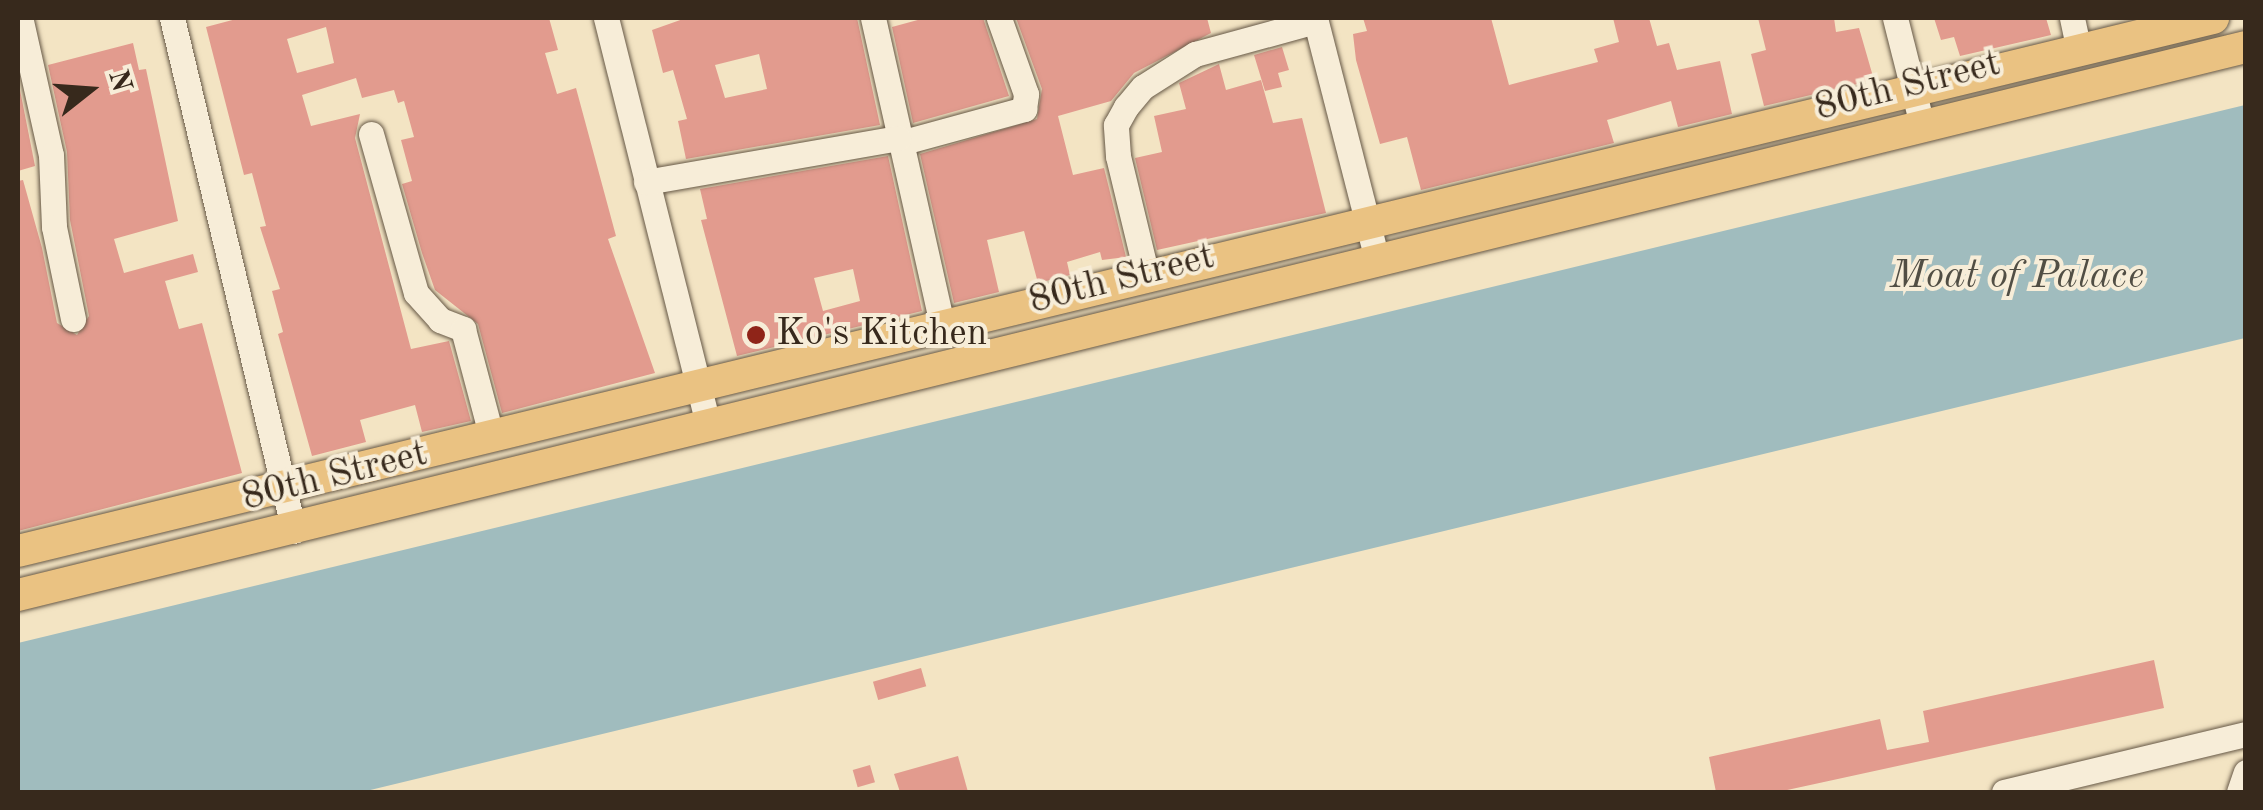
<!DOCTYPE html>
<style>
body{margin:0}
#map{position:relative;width:2263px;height:810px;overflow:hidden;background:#f3e4c3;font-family:"Old Standard TT",serif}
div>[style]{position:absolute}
.water>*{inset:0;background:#a0bcbe}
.building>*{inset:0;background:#e29b8e;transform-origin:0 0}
.roads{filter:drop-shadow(0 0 2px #665846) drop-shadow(0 0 2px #665846)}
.minor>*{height:25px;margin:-12.5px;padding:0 12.5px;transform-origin:12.5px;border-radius:12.5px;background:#f7edd8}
.major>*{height:32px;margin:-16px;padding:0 16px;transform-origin:16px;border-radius:16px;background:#eac282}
.dots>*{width:28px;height:28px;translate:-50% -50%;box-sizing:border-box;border:5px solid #f7edd8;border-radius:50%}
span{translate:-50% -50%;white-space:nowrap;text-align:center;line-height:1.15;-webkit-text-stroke:8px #f7edd8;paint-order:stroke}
.street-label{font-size:38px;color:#37291c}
.poi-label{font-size:38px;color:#37291c}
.left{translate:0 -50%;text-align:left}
.water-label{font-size:40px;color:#514e44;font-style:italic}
.frame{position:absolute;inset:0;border:20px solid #37291c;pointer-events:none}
.north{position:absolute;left:40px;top:40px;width:100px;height:100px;-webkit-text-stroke:8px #f7edd8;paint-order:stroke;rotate:73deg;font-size:28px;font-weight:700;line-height:40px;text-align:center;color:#37291c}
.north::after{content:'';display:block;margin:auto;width:35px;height:45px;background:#37291c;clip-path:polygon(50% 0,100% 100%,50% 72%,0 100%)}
</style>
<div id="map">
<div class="water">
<div style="clip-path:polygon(2245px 105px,2245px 338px,362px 792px,18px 792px,18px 643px)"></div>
</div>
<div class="building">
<div style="clip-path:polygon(evenodd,240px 18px,549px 18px,558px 50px,545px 53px,557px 94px,576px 88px,616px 236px,608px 239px,655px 373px,502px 413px,478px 324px,435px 290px,422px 253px,402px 184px,412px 181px,401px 140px,414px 137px,404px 101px,398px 103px,394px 90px,362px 98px,356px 78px,302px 95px,311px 126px,360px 114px,355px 138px,411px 349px,449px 341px,471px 421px,422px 432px,415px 405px,360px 420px,366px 442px,312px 456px,278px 334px,283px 332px,272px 291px,280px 289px,260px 227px,266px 226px,252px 173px,244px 175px,206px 27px,240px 18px,326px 27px,334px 63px,297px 73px,287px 39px,326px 27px)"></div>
<div style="clip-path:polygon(evenodd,686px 18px,857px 18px,880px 125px,686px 159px,678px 121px,687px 119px,673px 70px,663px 73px,652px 30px,686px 18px,759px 54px,767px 89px,725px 98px,715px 65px,759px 54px)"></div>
<div style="clip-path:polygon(925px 18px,983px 18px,1009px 96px,913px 123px,892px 27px)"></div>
<div style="clip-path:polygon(1016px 18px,1207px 18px,1211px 33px,1134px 73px,1111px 101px,1058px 116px,1073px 175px,1104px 168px,1126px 257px,1102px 260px,1100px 252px,1067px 262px,1070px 275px,1038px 283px,1024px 231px,987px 240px,999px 292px,954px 303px,920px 154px,1037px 119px,1042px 89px)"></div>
<div style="clip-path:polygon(1363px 18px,1491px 18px,1509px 85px,1598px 62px,1594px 49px,1619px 42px,1613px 18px,1649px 18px,1657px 46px,1669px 43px,1677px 70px,1720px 61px,1732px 114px,1678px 127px,1671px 101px,1607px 120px,1614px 143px,1421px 190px,1407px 137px,1380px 144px,1356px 60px,1353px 34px,1367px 31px)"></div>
<div style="clip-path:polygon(1758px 18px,1834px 18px,1836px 32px,1859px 28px,1874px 80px,1764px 106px,1751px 54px,1766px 50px)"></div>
<div style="clip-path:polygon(1934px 18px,2046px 18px,2051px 35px,1960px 56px,1954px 37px,1941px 40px)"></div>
<div style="clip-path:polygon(133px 43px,139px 70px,146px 69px,178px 221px,114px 239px,124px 273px,193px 254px,198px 272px,165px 281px,179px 329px,202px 323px,242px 473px,18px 531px,18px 181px,23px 180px,42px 248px,57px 323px,77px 335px,89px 316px,70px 220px,67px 152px,48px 65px)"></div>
<div style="clip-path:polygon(1282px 47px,1289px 70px,1278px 73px,1282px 87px,1265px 91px,1254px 55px)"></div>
<div style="clip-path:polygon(1219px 64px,1226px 90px,1261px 80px,1273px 123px,1302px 118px,1326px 213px,1157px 250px,1135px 158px,1162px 152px,1154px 116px,1186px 109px,1179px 83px)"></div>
<div style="clip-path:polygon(18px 80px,35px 166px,18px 171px)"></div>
<div style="clip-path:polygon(evenodd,888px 156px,922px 311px,737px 356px,701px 220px,707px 219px,700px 189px,888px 156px,853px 269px,860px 301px,823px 311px,814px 278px,853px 269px)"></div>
<div style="clip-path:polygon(2154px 660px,2164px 708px,1778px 792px,1716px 792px,1709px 757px,1880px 719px,1887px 750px,1929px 742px,1923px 711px)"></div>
<div style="left:921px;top:668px;width:19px;height:50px;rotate:74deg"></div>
<div style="clip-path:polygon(958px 756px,968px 792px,900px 792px,894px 774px)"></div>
<div style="left:870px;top:765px;width:18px;height:18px;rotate:74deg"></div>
</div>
<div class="roads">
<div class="minor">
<div style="left:172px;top:18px;width:527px;rotate:76.62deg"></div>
<div style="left:606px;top:18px;width:415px;rotate:75.9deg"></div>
<div style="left:873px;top:18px;width:314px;rotate:77.3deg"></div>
<div style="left:1315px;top:18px;width:249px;rotate:75.6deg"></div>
<div style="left:1895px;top:18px;width:110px;rotate:75.8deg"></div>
<div style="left:2072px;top:18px;width:35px;rotate:78deg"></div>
<div style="left:21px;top:21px;width:137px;rotate:77.4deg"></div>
<div style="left:51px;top:155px;width:72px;rotate:87.6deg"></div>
<div style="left:54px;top:227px;width:94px;rotate:78.3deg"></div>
<div style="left:371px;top:134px;width:165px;rotate:74.2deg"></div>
<div style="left:416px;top:293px;width:36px;rotate:48deg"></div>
<div style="left:440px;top:320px;width:25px;rotate:21deg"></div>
<div style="left:463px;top:329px;width:109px;rotate:75.1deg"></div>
<div style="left:900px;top:143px;width:129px;rotate:-15.3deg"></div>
<div style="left:1024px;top:109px;width:15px;rotate:-82deg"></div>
<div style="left:1026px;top:94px;width:81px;rotate:-109.6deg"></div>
<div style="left:646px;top:182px;width:256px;rotate:-9.9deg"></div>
<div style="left:1147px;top:276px;width:123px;rotate:-103.6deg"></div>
<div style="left:1118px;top:156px;width:31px;rotate:-94deg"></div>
<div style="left:1116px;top:125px;width:21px;rotate:-61deg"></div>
<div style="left:1126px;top:107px;width:26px;rotate:-50deg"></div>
<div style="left:1143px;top:87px;width:62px;rotate:-32.4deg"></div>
<div style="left:1195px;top:54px;width:125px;rotate:-15.3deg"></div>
<div style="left:2004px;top:792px;width:249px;rotate:-13.5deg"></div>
<div style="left:2239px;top:792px;width:21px;rotate:-71deg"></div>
</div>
<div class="major">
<div style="left:18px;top:551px;width:2259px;rotate:-13.65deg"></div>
<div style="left:18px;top:595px;width:2294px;rotate:-13.82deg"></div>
</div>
</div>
<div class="dots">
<div style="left:756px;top:335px;background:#8f2418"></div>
</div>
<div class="street-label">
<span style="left:1908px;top:87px;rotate:-14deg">80th Street</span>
<span style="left:1122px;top:280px;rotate:-14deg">80th Street</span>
<span style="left:335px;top:477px;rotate:-14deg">80th Street</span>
</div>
<div class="poi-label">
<span class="left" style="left:776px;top:335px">Ko's Kitchen</span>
</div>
<div class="water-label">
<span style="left:2017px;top:277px">Moat of Palace</span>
</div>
<div class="frame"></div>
<div class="north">N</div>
</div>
